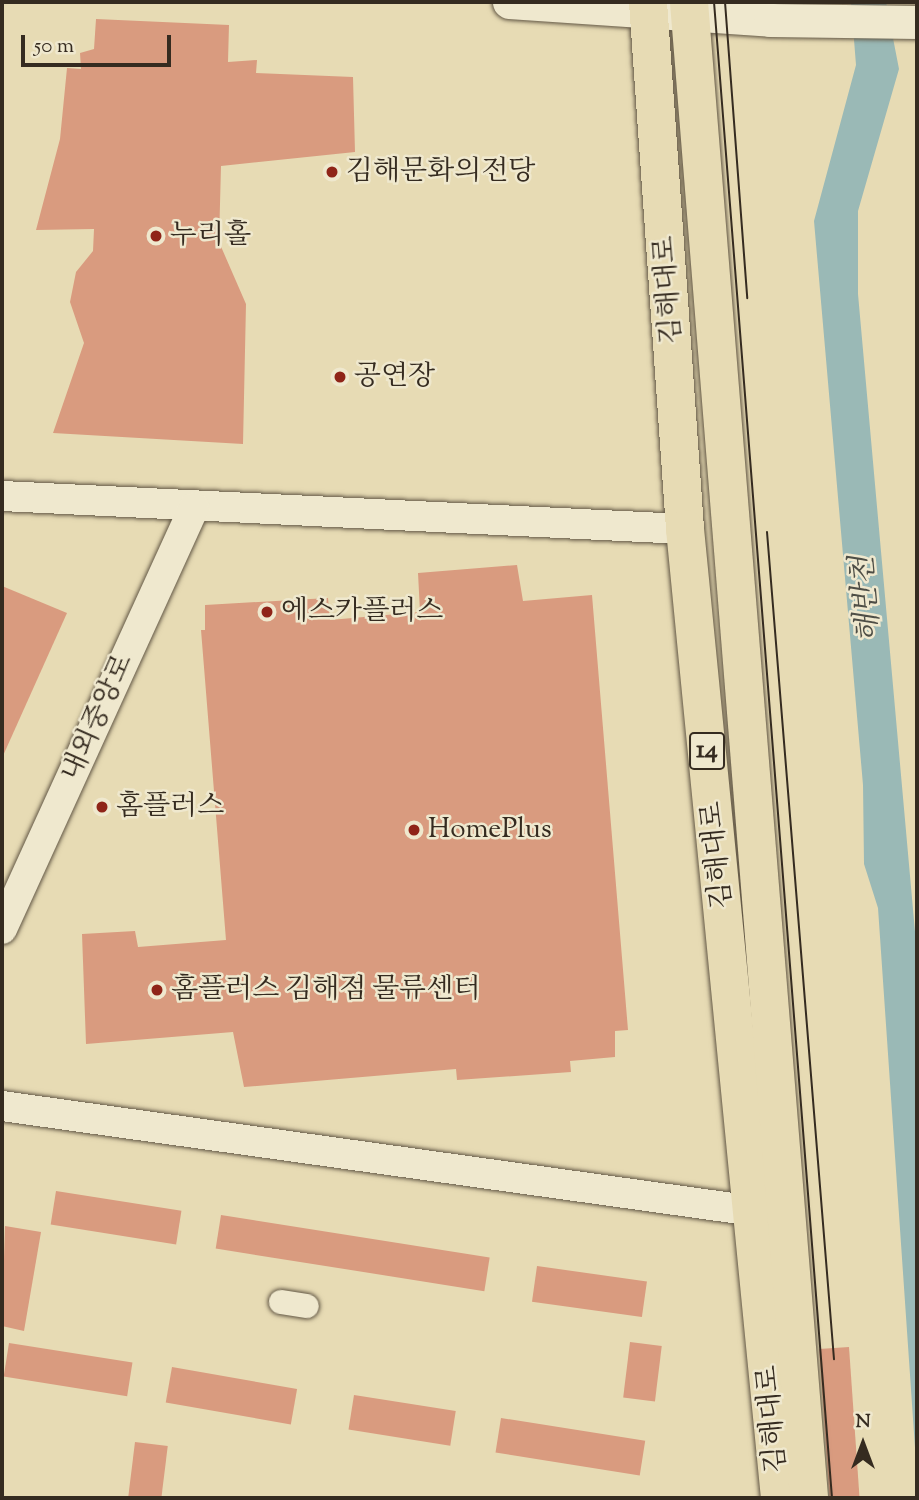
<!DOCTYPE html>
<meta charset="utf-8">
<style>
body{margin:0}
#map{position:relative;width:919px;height:1500px;overflow:hidden;background:#e7dbb4;font-family:"Sorts Mill Goudy","Noto Serif KR",serif}
div>[style]{position:absolute}
.water>*{inset:0;background:#9ab9b6}
.building>*{inset:0;background:#d99b7f;transform-origin:0 0}
.roads{filter:drop-shadow(0 0 2px #625745) drop-shadow(0 0 2px #625745)}
.minor>*{height:24px;margin:-12px;padding:0 12px;transform-origin:12px;border-radius:12px;background:#efe8ce}
.tertiary>*{height:30px;margin:-15px;padding:0 15px;transform-origin:15px;border-radius:15px;background:#efe8ce}
.secondary>*{height:33px;margin:-16.5px;padding:0 16.5px;transform-origin:16.5px;border-radius:16.5px;background:#efe8ce}
.primary>*{height:38px;margin:-19px;padding:0 19px;transform-origin:19px;border-radius:19px;background:#e7dbb4}
.tram>*{height:2px;margin:-1px;padding:0 1px;transform-origin:1px;border-radius:1px;background:#352b20}
.dots>*{width:19px;height:19px;translate:-50% -50%;box-sizing:border-box;border:4px solid #efe8ce;border-radius:50%}
span{translate:-50% -50%;white-space:nowrap;text-align:center;line-height:1.15;-webkit-text-stroke:5px #efe8ce;paint-order:stroke}
.shield-label span{padding:2px 5px;background:#efe8ce;border:2px solid;border-radius:5px;-webkit-text-stroke-width:0}
.shield-label{font-size:26px;color:#352b20;font-weight:700}
.poi-label{font-size:28px;color:#352b20}
.left{translate:0 -50%;text-align:left}
.street-label{font-size:28px;color:#352b20}
.water-label{font-size:30px;color:#4e4e46;font-style:italic}
.frame{position:absolute;inset:0;border:4px solid #352b20;pointer-events:none}
.north{position:absolute;left:828px;top:1409px;width:70px;height:70px;-webkit-text-stroke:5px #efe8ce;paint-order:stroke;rotate:0deg;font-size:19px;font-weight:700;line-height:28px;text-align:center;color:#352b20}
.north::after{content:'';display:block;margin:auto;width:24px;height:32px;background:#352b20;clip-path:polygon(50% 0,100% 100%,50% 72%,0 100%)}
.scale{position:absolute;left:21px;top:35px;width:150px;height:32px;box-sizing:border-box;border:4px solid #352b20;border-top:0;padding-left:9px;font-size:21px;line-height:24px;white-space:nowrap;color:#352b20;-webkit-text-stroke:5px #efe8ce;paint-order:stroke}
</style>
<div id="map">
<div class="water">
<div style="clip-path:polygon(851px 2px,886px 2px,899px 69px,858px 211px,858px 294px,917px 954px,917px 1477px,878px 908px,864px 864px,863px 785px,814px 221px,856px 65px)"></div>
</div>
<div class="building">
<div style="clip-path:polygon(96px 19px,229px 25px,228px 62px,257px 60px,256px 73px,353px 77px,355px 152px,221px 166px,219px 242px,246px 304px,243px 444px,53px 433px,84px 343px,70px 302px,76px 272px,93px 251px,94px 229px,36px 230px,60px 139px,67px 68px,81px 69px,80px 53px,94px 49px)"></div>
<div style="clip-path:polygon(517px 565px,523px 601px,592px 595px,628px 1030px,615px 1031px,615px 1057px,570px 1061px,571px 1072px,457px 1080px,456px 1069px,244px 1087px,233px 1032px,86px 1044px,82px 934px,135px 931px,138px 947px,226px 940px,201px 630px,205px 630px,205px 605px,328px 598px,330px 620px,420px 612px,418px 573px)"></div>
<div style="clip-path:polygon(2px 586px,67px 613px,2px 758px)"></div>
<div style="left:56px;top:1191px;width:127px;height:34px;rotate:9deg"></div>
<div style="left:221px;top:1215px;width:272px;height:34px;rotate:9deg"></div>
<div style="clip-path:polygon(5px 1226px,41px 1232px,24px 1331px,2px 1326px)"></div>
<div style="left:537px;top:1266px;width:111px;height:36px;rotate:8deg"></div>
<div style="left:630px;top:1342px;width:32px;height:56px;rotate:7deg"></div>
<div style="left:9px;top:1343px;width:125px;height:34px;rotate:9deg"></div>
<div style="left:849px;top:1347px;width:151px;height:30px;rotate:86deg"></div>
<div style="left:172px;top:1367px;width:127px;height:36px;rotate:10deg"></div>
<div style="left:354px;top:1395px;width:103px;height:35px;rotate:9deg"></div>
<div style="left:501px;top:1418px;width:146px;height:35px;rotate:9deg"></div>
<div style="left:135px;top:1442px;width:33px;height:57px;rotate:7deg"></div>
</div>
<div class="roads">
<div class="minor">
<div style="left:281px;top:1302px;width:26px;rotate:9deg"></div>
</div>
<div class="tertiary">
<div style="left:2px;top:496px;width:684px;rotate:2.77deg"></div>
<div style="left:2px;top:929px;width:463px;rotate:-65.5deg"></div>
<div style="left:2px;top:1106px;width:759px;rotate:7.95deg"></div>
</div>
<div class="secondary">
<div style="left:509px;top:2px;width:262px;rotate:3.9deg"></div>
<div style="left:770px;top:20px;width:147px;rotate:0.8deg"></div>
</div>
<div class="primary">
<div style="left:648px;top:2px;width:528px;rotate:85.98deg"></div>
<div style="left:685px;top:529px;width:974px;rotate:84.4deg"></div>
<div style="left:689px;top:2px;width:1501px;rotate:85.41deg"></div>
</div>
</div>
<div class="tram">
<div style="left:714px;top:2px;width:1501px;rotate:85.49deg"></div>
<div style="left:725px;top:2px;width:297px;rotate:85.7deg"></div>
<div style="left:767px;top:532px;width:830px;rotate:85.37deg"></div>
</div>
<div class="dots">
<div style="left:332px;top:172px;background:#8f2418"></div>
<div style="left:156px;top:236px;background:#8f2418"></div>
<div style="left:340px;top:377px;background:#8f2418"></div>
<div style="left:267px;top:612px;background:#8f2418"></div>
<div style="left:102px;top:807px;background:#8f2418"></div>
<div style="left:414px;top:830px;background:#8f2418"></div>
<div style="left:157px;top:990px;background:#8f2418"></div>
</div>
<div class="shield-label">
<span style="left:707px;top:751px">14</span>
</div>
<div class="poi-label">
<span class="left" style="left:346px;top:172px">김해문화의전당</span>
<span class="left" style="left:170px;top:236px">누리홀</span>
<span class="left" style="left:354px;top:377px">공연장</span>
<span class="left" style="left:281px;top:612px">에스카플러스</span>
<span class="left" style="left:116px;top:807px">홈플러스</span>
<span class="left" style="left:428px;top:830px">HomePlus</span>
<span class="left" style="left:171px;top:990px">홈플러스 김해점 물류센터</span>
</div>
<div class="street-label">
<span style="left:669px;top:290px;rotate:-94deg">김해대로</span>
<span style="left:98px;top:718px;rotate:-66deg">내외중앙로</span>
<span style="left:718px;top:855px;rotate:-96deg">김해대로</span>
<span style="left:773px;top:1419px;rotate:-95deg">김해대로</span>
</div>
<div class="water-label">
<span style="left:868px;top:599px;rotate:-95deg">해반천</span>
</div>
<div class="frame"></div>
<div class="north">N</div>
<div class="scale">50 m</div>
</div>
